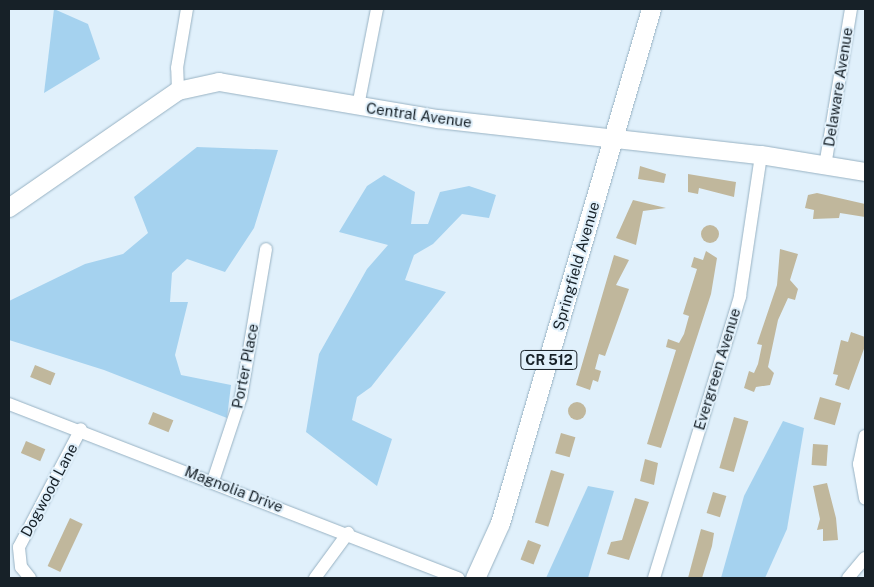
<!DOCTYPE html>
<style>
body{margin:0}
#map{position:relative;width:874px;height:587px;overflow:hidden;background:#e0f0fb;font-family:"Public Sans",sans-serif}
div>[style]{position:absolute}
.green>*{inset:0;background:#a5d2ef}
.building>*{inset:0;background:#c0b79c;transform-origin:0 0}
.round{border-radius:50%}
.roads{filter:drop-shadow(0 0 1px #98b2c3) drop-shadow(0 0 1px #98b2c3)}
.street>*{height:12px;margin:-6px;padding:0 6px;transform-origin:6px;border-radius:6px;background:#fff}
.secondary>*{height:18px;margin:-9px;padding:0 9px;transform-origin:9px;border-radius:9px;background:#fff}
.primary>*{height:19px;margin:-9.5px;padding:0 9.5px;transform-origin:9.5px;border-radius:9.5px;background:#fff}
span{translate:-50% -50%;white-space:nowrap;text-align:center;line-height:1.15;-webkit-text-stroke:4px #e0f0fb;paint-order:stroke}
.shield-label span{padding:1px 4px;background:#e0f0fb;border:1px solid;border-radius:4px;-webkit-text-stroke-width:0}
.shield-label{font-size:14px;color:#172128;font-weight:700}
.street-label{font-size:15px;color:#172128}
.frame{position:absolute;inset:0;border:10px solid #172128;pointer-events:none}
</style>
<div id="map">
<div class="green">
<div style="clip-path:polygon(54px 9px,88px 24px,100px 59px,44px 93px)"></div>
<div style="clip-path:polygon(197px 147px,278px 150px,254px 228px,225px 272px,187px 259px,172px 273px,170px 302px,188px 302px,175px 355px,181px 375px,231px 385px,227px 418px,104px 370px,9px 340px,9px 301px,85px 264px,123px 254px,148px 233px,134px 197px)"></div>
<div style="clip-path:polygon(384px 175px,415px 192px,411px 224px,428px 224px,440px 192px,469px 186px,496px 195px,489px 218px,462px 214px,433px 244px,414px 255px,405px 280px,446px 292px,371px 387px,357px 397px,352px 420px,392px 439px,377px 486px,306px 432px,319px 354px,367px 269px,388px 245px,339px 232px,367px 186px)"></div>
<div style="clip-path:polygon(783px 421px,804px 428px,787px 529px,765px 578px,721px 578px,744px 496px)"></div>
<div style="clip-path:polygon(588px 486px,614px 491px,588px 578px,546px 578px)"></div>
</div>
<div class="building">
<div style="clip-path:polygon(640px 166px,666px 174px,664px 183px,638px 179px)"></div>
<div style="clip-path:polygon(688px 174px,736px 182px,734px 197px,699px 188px,698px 194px,688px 192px)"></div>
<div style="clip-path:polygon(817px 193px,865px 204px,865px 217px,840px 213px,839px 218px,813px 219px,814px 210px,805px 208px,808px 195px)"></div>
<div style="clip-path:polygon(633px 200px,666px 208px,643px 211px,636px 245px,616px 238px)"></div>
<div class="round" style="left:701px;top:225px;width:18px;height:18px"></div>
<div style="clip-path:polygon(780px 249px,798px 254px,790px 280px,798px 289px,795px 300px,788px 298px,778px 320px,768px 367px,774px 373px,770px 385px,756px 387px,754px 392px,744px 388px,749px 371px,754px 373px,758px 364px,762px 345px,757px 344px,777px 285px)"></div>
<div style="clip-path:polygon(706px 251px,717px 258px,711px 294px,661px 448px,647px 444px,676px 350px,666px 347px,668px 339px,679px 343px,684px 334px,689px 316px,683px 314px,697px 269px,691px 267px,694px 257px,703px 260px)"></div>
<div style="clip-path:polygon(614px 255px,629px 260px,616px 285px,629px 289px,605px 356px,599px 354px,595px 369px,601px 371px,598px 382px,593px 380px,590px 390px,576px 385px)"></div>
<div style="clip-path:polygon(851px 332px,865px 337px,865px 346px,849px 390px,835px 385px,838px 375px,833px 374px,841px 340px,848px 342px)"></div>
<div style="left:35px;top:365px;width:22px;height:13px;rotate:22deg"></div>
<div style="left:820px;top:397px;width:22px;height:23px;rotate:16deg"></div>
<div class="round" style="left:568px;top:402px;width:18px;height:18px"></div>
<div style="left:153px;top:412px;width:22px;height:13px;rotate:22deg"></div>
<div style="left:734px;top:417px;width:15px;height:53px;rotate:16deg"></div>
<div style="left:561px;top:433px;width:15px;height:21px;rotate:16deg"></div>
<div style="left:26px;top:441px;width:21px;height:13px;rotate:23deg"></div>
<div style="left:813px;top:444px;width:15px;height:21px;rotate:4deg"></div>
<div style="clip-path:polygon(645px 459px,658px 463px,654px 485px,640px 481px)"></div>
<div style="left:551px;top:470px;width:14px;height:55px;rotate:17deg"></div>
<div style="clip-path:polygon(827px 483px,836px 518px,838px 540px,823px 541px,823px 529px,817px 530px,820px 519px,813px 486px)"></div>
<div style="left:713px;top:492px;width:14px;height:22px;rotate:17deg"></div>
<div style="clip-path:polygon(635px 498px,649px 502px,629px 560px,607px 554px,611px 542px,622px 540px)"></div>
<div style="left:70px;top:518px;width:14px;height:53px;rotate:25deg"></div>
<div style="clip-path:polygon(701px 529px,714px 533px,712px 546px,702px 578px,688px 578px)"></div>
<div style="left:528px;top:540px;width:14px;height:21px;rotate:21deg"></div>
</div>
<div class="roads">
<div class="street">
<div style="left:178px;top:91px;width:23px;rotate:-92deg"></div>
<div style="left:177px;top:68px;width:60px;rotate:-80.4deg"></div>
<div style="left:358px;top:106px;width:99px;rotate:-78.9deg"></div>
<div style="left:825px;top:166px;width:159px;rotate:-80.6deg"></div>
<div style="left:9px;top:404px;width:482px;rotate:21.2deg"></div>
<div style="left:865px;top:436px;width:29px;rotate:102deg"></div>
<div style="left:859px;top:464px;width:35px;rotate:80deg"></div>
<div style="left:213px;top:481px;width:89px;rotate:-71.6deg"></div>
<div style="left:241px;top:397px;width:150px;rotate:-80.4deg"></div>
<div style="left:30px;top:578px;width:14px;rotate:-129deg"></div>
<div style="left:21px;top:567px;width:20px;rotate:-96deg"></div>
<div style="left:19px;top:547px;width:133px;rotate:-62.3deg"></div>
<div style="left:315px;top:578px;width:56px;rotate:-53.7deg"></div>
<div style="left:654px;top:578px;width:295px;rotate:-73deg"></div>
<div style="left:740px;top:296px;width:143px;rotate:-81.5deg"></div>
<div style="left:848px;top:578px;width:26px;rotate:-50deg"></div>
</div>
<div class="secondary">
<div style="left:9px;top:208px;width:206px;rotate:-34.7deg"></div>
<div style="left:178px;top:91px;width:42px;rotate:-12.4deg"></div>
<div style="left:219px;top:82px;width:222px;rotate:9.6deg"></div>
<div style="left:438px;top:119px;width:325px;rotate:6.4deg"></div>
<div style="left:761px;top:155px;width:105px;rotate:9.3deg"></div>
</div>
<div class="primary">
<div style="left:475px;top:578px;width:60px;rotate:-65.6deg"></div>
<div style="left:500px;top:523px;width:536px;rotate:-73.63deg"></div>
</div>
</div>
<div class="shield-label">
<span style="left:549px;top:360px">CR 512</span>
</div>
<div class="street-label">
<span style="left:838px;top:87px;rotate:-81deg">Delaware Avenue</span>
<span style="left:419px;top:115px;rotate:8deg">Central Avenue</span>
<span style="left:576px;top:266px;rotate:-74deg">Springfield Avenue</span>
<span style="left:245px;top:366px;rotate:-79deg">Porter Place</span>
<span style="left:717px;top:369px;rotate:-73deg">Evergreen Avenue</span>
<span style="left:234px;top:489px;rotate:21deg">Magnolia Drive</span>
<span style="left:49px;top:490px;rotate:-62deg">Dogwood Lane</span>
</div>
<div class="frame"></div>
</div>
